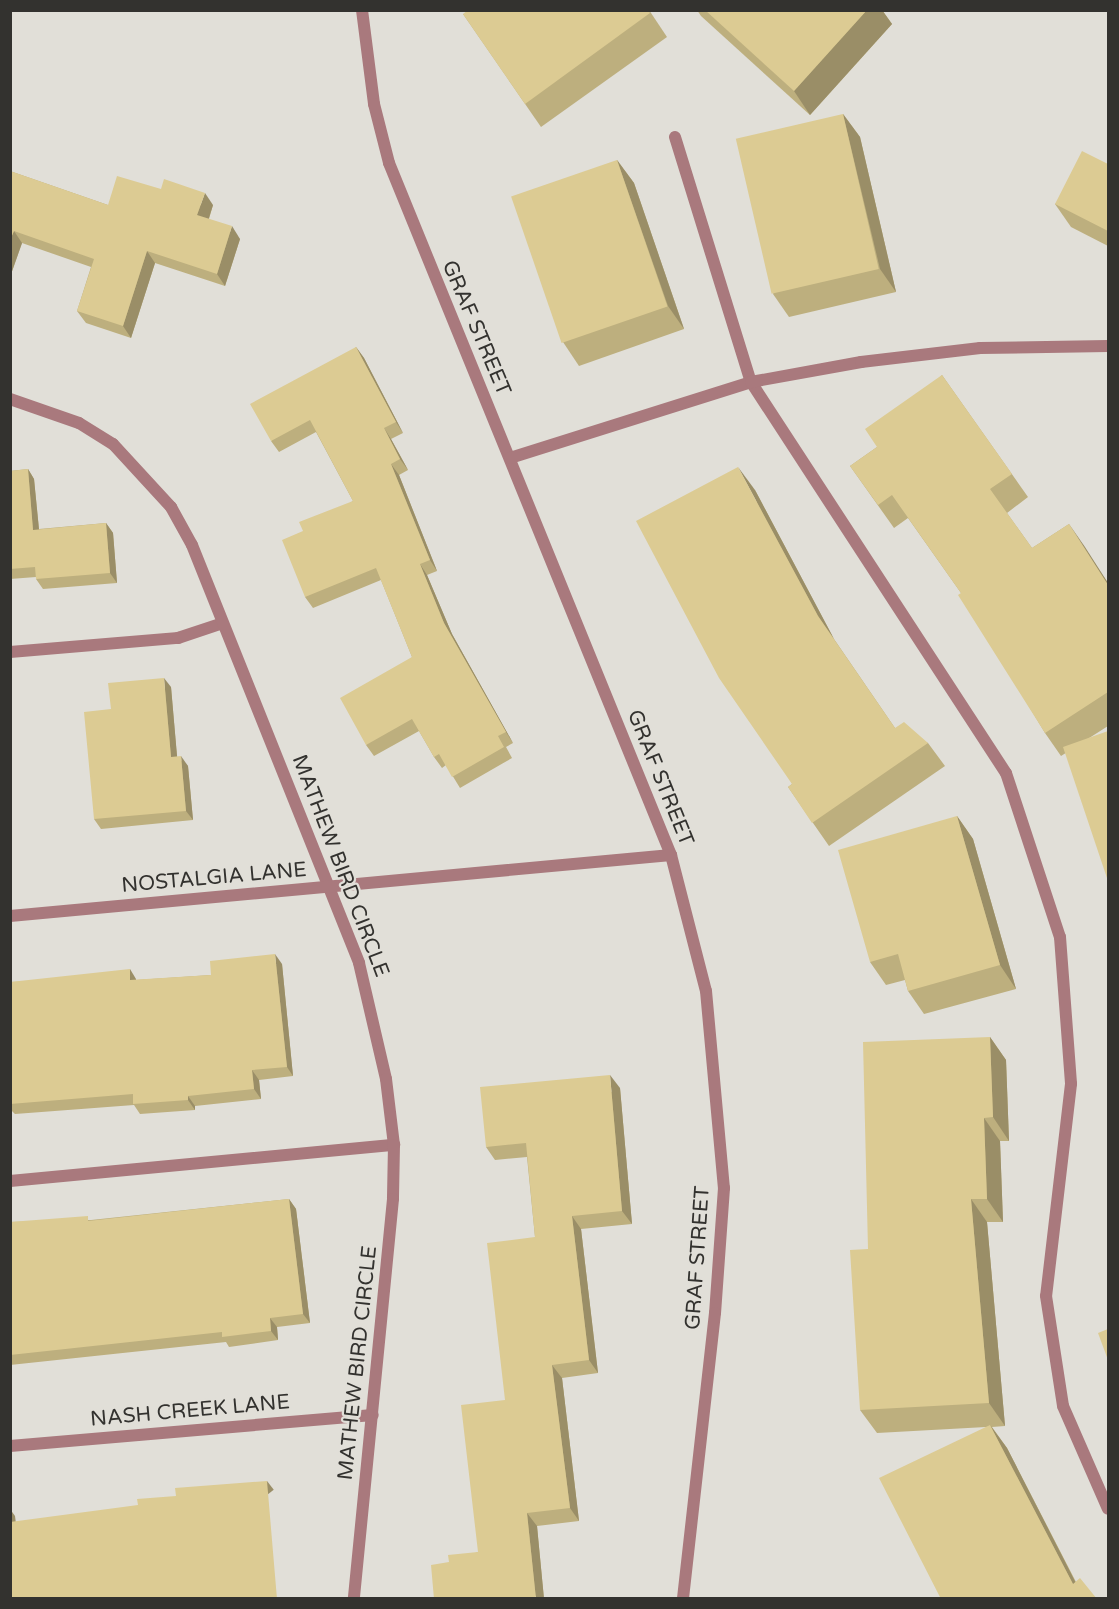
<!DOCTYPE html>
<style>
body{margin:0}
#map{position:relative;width:1119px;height:1609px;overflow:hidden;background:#e1dfd8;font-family:"Varela Round",sans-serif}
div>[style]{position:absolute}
.lane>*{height:12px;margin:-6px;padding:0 6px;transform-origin:6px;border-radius:6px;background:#a9797d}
.street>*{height:12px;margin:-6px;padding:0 6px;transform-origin:6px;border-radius:6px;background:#a9797d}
.wall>*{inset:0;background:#bdaf7e}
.shaded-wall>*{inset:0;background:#9a8e67;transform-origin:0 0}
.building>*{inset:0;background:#dccb93;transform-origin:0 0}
span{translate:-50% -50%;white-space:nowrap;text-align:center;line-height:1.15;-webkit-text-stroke:4.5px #e1dfd8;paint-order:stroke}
.street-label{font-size:21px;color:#33322f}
.frame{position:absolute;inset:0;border:12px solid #33322f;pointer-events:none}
</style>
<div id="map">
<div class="lane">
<div style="left:10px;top:652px;width:169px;rotate:-4.8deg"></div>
<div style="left:178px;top:638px;width:47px;rotate:-18.4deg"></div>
<div style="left:10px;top:1181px;width:386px;rotate:-5.4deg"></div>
</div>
<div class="street">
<div style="left:362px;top:10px;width:95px;rotate:82.7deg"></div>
<div style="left:374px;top:104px;width:61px;rotate:75.7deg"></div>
<div style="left:389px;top:163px;width:747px;rotate:67.83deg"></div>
<div style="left:671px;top:855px;width:140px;rotate:75.6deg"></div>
<div style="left:706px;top:991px;width:198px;rotate:84.8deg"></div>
<div style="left:724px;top:1188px;width:125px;rotate:94.1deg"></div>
<div style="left:715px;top:1313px;width:287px;rotate:96.4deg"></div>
<div style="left:675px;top:137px;width:257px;rotate:72.8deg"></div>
<div style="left:751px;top:382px;width:467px;rotate:56.9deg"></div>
<div style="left:1006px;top:773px;width:173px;rotate:71.8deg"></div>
<div style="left:1060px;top:937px;width:147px;rotate:85.7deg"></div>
<div style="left:1071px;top:1084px;width:213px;rotate:96.7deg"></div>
<div style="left:1046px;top:1296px;width:111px;rotate:81.2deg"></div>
<div style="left:1063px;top:1406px;width:112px;rotate:66.4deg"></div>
<div style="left:10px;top:399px;width:73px;rotate:19.2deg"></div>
<div style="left:79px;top:423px;width:40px;rotate:32deg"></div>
<div style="left:113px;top:444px;width:86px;rotate:47.4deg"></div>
<div style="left:171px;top:507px;width:43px;rotate:61.1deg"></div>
<div style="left:192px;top:545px;width:450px;rotate:68.2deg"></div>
<div style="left:359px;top:963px;width:119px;rotate:76.9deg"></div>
<div style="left:386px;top:1079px;width:66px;rotate:83.1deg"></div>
<div style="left:394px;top:1145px;width:54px;rotate:91.1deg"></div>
<div style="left:393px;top:1199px;width:401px;rotate:95.6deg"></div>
<div style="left:510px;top:458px;width:253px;rotate:-17.5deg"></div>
<div style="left:751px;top:382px;width:112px;rotate:-10.3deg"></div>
<div style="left:861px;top:362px;width:120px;rotate:-6.7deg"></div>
<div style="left:980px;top:348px;width:128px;rotate:-0.9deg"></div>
<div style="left:10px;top:916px;width:664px;rotate:-5.27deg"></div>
<div style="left:10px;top:1446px;width:364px;rotate:-4.9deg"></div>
</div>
<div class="wall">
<div style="clip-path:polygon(649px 10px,667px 37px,541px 127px,463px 14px)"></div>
<div style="clip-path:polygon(697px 10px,882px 10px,892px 24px,810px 115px,701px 16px)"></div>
<div style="clip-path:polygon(843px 114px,860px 137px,896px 292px,789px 317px,773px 294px)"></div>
<div style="clip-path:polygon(617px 160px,634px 183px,684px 329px,579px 366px,563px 342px)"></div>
<div style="clip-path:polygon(1108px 163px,1108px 246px,1071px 227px,1055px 204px)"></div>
<div style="clip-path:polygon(10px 171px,108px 205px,213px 205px,209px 219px,240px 239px,225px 286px,155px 263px,131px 338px,86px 323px,77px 311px,91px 267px,22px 243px,10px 277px)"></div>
<div style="clip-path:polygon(356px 347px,364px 358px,403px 433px,391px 439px,408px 470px,399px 475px,437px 571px,427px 575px,452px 634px,513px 743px,506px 747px,512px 758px,460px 788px,446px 765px,442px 768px,434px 757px,419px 731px,374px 756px,366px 745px,412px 657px,381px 580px,313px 608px,305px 597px,303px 531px,353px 501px,316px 432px,279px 452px,271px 441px)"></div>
<div style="clip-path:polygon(942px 375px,1028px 497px,1007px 513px,1032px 548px,1069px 524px,1108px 583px,1108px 726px,1061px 756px,1045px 733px,961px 593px,908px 518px,894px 528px,850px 466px,877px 447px)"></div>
<div style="clip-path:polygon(28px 469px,34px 479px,39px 529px,106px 523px,113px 533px,117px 583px,43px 589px,36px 579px,36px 577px,10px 579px,10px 471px)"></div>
<div style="clip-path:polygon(755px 490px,834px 639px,895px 728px,928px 743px,945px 766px,829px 846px,788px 787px,792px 784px)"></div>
<div style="clip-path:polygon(171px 687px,177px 757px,188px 766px,193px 820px,101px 829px,94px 819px,111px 709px)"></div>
<div style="clip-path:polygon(957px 816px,973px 839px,1016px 989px,924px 1014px,908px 991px,905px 980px,886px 985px,870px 962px)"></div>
<div style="clip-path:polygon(282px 964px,293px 1076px,259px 1080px,261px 1099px,195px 1106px,195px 1110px,140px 1114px,134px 1105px,15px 1114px,10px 1109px,10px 982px,136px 979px,136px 980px,211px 975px)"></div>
<div style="clip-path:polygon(990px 1037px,1006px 1060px,1009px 1141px,1000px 1141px,1003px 1222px,987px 1222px,1005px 1426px,992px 1427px,1007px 1448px,1076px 1582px,1097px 1599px,941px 1599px,986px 1427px,877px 1433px,860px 1410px,868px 1249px)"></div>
<div style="clip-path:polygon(620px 1088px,632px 1224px,581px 1229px,598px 1373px,562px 1378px,579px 1521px,537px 1526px,544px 1599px,449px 1562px,478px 1552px,535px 1237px,527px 1157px,495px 1160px,486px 1147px)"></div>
<div style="clip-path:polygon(289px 1199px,296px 1209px,310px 1323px,277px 1327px,278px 1340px,229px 1347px,226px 1342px,10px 1365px,10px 1222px,91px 1220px)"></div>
</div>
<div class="shaded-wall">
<div style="clip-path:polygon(867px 10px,882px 10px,892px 24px,810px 115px,794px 91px)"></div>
<div style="clip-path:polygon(843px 114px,860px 137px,896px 292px,880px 269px)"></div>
<div style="clip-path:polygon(617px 160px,634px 183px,684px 329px,668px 306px)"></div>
<div style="clip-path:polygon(205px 193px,213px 205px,206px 227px,197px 215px)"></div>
<div style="clip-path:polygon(232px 226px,240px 239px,225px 286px,217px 274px)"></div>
<div style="clip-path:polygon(14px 231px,22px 243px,10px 277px,10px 240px)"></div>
<div style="clip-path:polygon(147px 251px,155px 263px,131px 338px,123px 326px)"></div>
<div style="clip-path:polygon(356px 347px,364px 358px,403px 433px,396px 422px)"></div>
<div style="clip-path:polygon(384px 428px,391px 439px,408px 470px,400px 459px)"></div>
<div style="clip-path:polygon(391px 464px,399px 475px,437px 571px,430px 560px)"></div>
<div style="clip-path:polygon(738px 467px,755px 490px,834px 639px,818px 616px)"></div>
<div style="clip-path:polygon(28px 469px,34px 479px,40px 540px,33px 530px)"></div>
<div style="clip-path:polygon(106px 523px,113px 533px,117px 583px,110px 573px)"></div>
<div style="clip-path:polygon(1069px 524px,1085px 547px,1108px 583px,1108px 585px)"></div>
<div style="clip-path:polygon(420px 564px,427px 575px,452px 634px,513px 743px,506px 732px,444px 623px)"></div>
<div style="clip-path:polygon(164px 678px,171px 687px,178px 767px,171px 757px)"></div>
<div style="clip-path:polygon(181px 756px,188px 766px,193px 820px,186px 811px)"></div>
<div style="clip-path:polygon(957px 816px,973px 839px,1016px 989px,1000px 965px)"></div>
<div style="clip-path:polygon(275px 954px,282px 964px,293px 1076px,287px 1067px)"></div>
<div style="clip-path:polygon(130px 969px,136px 979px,137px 990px,130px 980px)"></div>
<div style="clip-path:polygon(990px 1037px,1006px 1060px,1009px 1141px,993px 1117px)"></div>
<div style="clip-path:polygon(252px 1070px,259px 1080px,261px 1099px,254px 1089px)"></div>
<div style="clip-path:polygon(610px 1075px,620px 1088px,632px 1224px,622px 1211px)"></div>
<div style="clip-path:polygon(188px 1096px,195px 1106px,195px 1110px,188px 1100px)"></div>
<div style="clip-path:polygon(984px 1118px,1000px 1141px,1003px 1222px,987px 1199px)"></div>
<div style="clip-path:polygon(289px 1199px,296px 1209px,310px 1323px,303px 1314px)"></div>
<div style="clip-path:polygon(971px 1199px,987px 1222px,1005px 1426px,989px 1403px)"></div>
<div style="clip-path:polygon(572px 1216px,581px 1229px,598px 1373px,589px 1360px)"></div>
<div style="clip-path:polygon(270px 1318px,277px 1327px,278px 1340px,271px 1331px)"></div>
<div style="clip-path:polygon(552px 1365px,562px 1378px,579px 1521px,570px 1508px)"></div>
<div style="clip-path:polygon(990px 1425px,1007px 1448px,1084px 1599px,1073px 1584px)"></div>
<div style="left:267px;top:1481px;width:11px;height:118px;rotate:52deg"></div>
<div style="clip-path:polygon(10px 1509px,15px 1516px,17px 1532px,10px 1523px)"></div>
<div style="clip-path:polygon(527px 1513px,537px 1526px,544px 1599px,536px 1599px)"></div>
</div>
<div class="building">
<div style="clip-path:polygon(468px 10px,648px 10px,650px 13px,525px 104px,463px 14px)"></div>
<div style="clip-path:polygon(705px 10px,867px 10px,794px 91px)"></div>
<div style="left:843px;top:114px;width:159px;height:110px;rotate:77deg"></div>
<div style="clip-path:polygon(1082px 151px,1108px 164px,1108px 163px,1108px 231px,1055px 204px)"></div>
<div style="left:617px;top:160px;width:155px;height:112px;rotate:71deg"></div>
<div style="clip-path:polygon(10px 171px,108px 205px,117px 176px,161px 189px,164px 179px,205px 193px,197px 215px,232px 226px,217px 274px,147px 251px,123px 326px,77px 311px,94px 259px,14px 231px,10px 240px)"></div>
<div style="clip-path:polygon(356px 347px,396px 422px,384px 428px,400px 459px,391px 464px,430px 560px,420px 564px,444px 623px,506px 732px,498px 736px,504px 747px,452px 777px,439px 754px,434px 757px,412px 719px,366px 745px,340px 698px,412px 657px,376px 568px,305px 597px,282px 540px,303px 531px,299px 522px,353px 501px,310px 420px,271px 441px,250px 404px)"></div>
<div style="clip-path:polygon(942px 375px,1012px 474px,990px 489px,1032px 548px,1069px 524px,1108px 585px,1108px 692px,1045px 733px,958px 595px,961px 593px,892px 495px,878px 505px,850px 466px,877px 447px,865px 429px)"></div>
<div style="clip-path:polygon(738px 467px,818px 616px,895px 728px,904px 722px,928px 743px,812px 823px,788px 787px,792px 784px,719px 678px,636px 521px)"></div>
<div style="clip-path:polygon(28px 469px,33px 530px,106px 523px,110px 573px,36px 579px,35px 567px,10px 569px,10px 471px)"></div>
<div style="clip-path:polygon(164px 678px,171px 757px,181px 756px,186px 811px,94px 819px,84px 712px,111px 709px,108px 683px)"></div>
<div style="clip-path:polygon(1108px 731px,1108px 881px,1063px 747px)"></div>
<div style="clip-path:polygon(957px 816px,1000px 965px,908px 991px,898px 954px,870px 962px,838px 850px)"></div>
<div style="clip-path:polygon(275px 954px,287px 1067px,252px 1070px,254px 1089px,188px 1096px,188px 1100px,133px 1104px,133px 1094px,10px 1104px,10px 982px,130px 969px,130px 980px,211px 975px,210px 961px)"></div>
<div style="clip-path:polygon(990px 1037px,993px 1117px,984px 1118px,987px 1199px,971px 1199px,989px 1403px,860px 1410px,850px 1250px,868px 1249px,863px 1042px)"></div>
<div style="clip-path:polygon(610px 1075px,622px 1211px,572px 1216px,589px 1360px,552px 1365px,570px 1508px,527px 1513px,536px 1599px,434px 1599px,431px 1565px,449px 1562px,448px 1555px,478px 1552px,461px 1405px,505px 1400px,487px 1243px,535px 1237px,526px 1143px,486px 1147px,480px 1087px)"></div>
<div style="clip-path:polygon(289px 1199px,303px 1314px,270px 1318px,271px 1331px,222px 1337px,222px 1332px,10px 1355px,10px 1222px,88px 1216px,88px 1221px)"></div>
<div style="clip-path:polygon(1108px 1219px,1108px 1247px,1107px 1247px)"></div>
<div style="clip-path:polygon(1108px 1329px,1108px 1360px,1098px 1333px)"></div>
<div style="clip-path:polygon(990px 1425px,1073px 1584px,1080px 1578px,1097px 1599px,941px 1599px,879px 1478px)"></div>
<div style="clip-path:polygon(267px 1481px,277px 1599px,10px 1599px,10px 1522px,138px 1505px,137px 1499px,176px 1496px,175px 1488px)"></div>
</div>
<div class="street-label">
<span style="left:476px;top:328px;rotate:67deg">GRAF STREET</span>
<span style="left:660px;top:778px;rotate:68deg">GRAF STREET</span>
<span style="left:340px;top:866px;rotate:69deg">MATHEW BIRD CIRCLE</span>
<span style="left:214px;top:878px;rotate:-5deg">NOSTALGIA LANE</span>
<span style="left:698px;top:1258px;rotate:-86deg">GRAF STREET</span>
<span style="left:358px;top:1363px;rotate:-84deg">MATHEW BIRD CIRCLE</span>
<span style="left:190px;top:1411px;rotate:-5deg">NASH CREEK LANE</span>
</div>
<div class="frame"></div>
</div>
